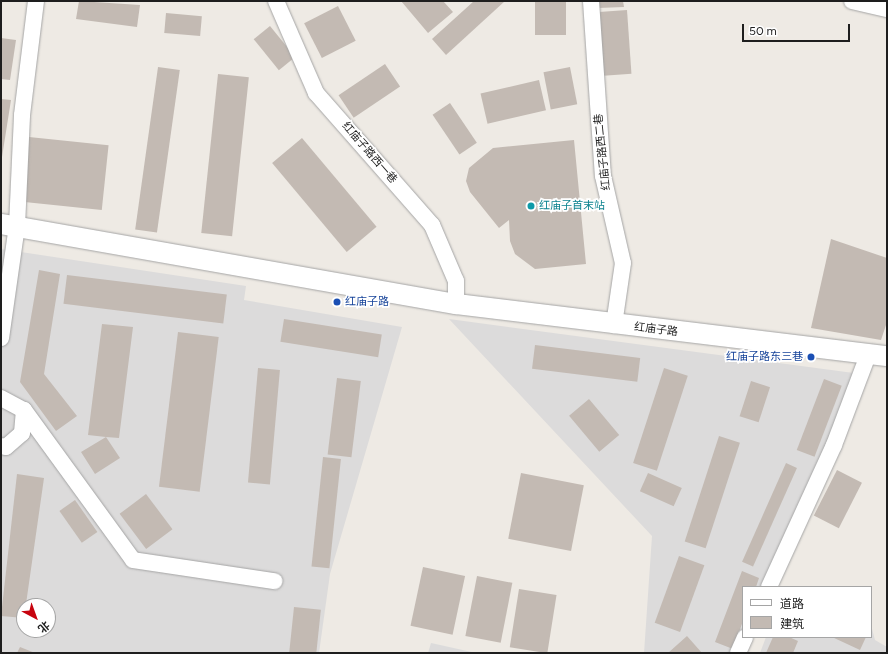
<!DOCTYPE html>
<meta charset="utf-8">
<style>
body{margin:0}
#map{position:relative;width:888px;height:654px;overflow:hidden;background:#eeeae4;font-family:Figtree,"Noto Sans SC",sans-serif}
div>[style]{position:absolute}
.residential>*{inset:0;background:#dcdbdb}
.building>*{inset:0;background:#c3bab3;transform-origin:0 0}
.roads{filter:drop-shadow(0 0 1px #a5a5a5) drop-shadow(0 0 1px #a5a5a5)}
.minor>*{height:16px;margin:-8px;padding:0 8px;transform-origin:8px;border-radius:8px;background:#fff}
.tertiary>*{height:20px;margin:-10px;padding:0 10px;transform-origin:10px;border-radius:10px;background:#fff}
.dots>*{width:11px;height:11px;translate:-50% -50%;box-sizing:border-box;border:2px solid #fff;border-radius:50%}
span{translate:-50% -50%;white-space:nowrap;text-align:center;line-height:1.15;-webkit-text-stroke:3.5px #fff;paint-order:stroke}
.street-label{font-size:11px;color:#1e1e1e}
.culture-label{font-size:11px;color:#0d838f}
.left{translate:0 -50%;text-align:left}
.transit-label{font-size:11px;color:#164399}
.right{translate:-100% -50%;text-align:right}
.frame{position:absolute;inset:0;border:2px solid #1e1e1e;pointer-events:none}
.legend{position:absolute;left:742px;top:586px;width:130px;height:52px;box-sizing:border-box;background:#fff;border:1px solid #a5a5a5;margin:0;padding:5px 7px;list-style:none;font-size:12px;color:#1e1e1e}
.legend li{display:flex;align-items:center;gap:8px;height:20px}
.legend b{width:20px;border:1px solid #a5a5a5}
.north{position:absolute;left:16px;top:598px;width:40px;height:40px;box-sizing:border-box;background:#fff;border:1px solid #a5a5a5;border-radius:50%;rotate:139deg;font-size:11px;font-weight:700;line-height:16px;text-align:center;color:#1e1e1e}
.north::after{content:'';display:block;margin:auto;width:14px;height:18px;background:#c7040f;clip-path:polygon(50% 0,100% 100%,50% 72%,0 100%)}
.scale{position:absolute;left:742px;top:24px;width:108px;height:18px;box-sizing:border-box;border:2px solid #1e1e1e;border-top:0;padding-left:5px;font-size:12px;line-height:14px;white-space:nowrap;color:#1e1e1e;-webkit-text-stroke:3px #fff;paint-order:stroke}
</style>
<div id="map">
<div class="residential">
<div style="clip-path:polygon(evenodd,1px 249px,246px 286px,244px 300px,402px 327px,330px 574px,319px 653px,1px 653px,1px 249px,24px 606px,48px 606px,48px 630px,24px 630px,24px 606px)"></div>
<div style="clip-path:polygon(449px 319px,861px 374px,765px 587px,743px 587px,743px 637px,736px 653px,644px 653px,652px 536px)"></div>
<div style="clip-path:polygon(871px 625px,875px 640px,887px 647px,887px 653px,760px 653px,766px 637px,871px 637px)"></div>
<div style="clip-path:polygon(431px 643px,476px 653px,428px 653px)"></div>
</div>
<div class="building">
<div style="clip-path:polygon(79px 1px,140px 5px,137px 27px,76px 19px)"></div>
<div style="clip-path:polygon(401px 1px,443px 1px,453px 12px,428px 33px)"></div>
<div style="clip-path:polygon(474px 1px,505px 1px,446px 55px,432px 39px)"></div>
<div style="left:535px;top:1px;width:31px;height:34px"></div>
<div style="clip-path:polygon(598px 1px,623px 1px,624px 7px,598px 8px)"></div>
<div style="left:338px;top:6px;width:39px;height:38px;rotate:63deg"></div>
<div style="left:627px;top:10px;width:64px;height:28px;rotate:86deg"></div>
<div style="left:166px;top:13px;width:36px;height:20px;rotate:5deg"></div>
<div style="left:270px;top:26px;width:40px;height:21px;rotate:51deg"></div>
<div style="clip-path:polygon(1px 38px,16px 40px,10px 80px,1px 79px)"></div>
<div style="left:385px;top:64px;width:27px;height:56px;rotate:56deg"></div>
<div style="left:158px;top:67px;width:22px;height:164px;rotate:8deg"></div>
<div style="left:570px;top:67px;width:38px;height:27px;rotate:79deg"></div>
<div style="left:218px;top:74px;width:31px;height:160px;rotate:6deg"></div>
<div style="left:539px;top:80px;width:31px;height:60px;rotate:77deg"></div>
<div style="clip-path:polygon(1px 99px,11px 100px,2px 157px,1px 157px)"></div>
<div style="left:450px;top:103px;width:48px;height:21px;rotate:56deg"></div>
<div style="left:29px;top:137px;width:80px;height:65px;rotate:6deg"></div>
<div style="left:302px;top:138px;width:116px;height:39px;rotate:50deg"></div>
<div style="clip-path:polygon(574px 140px,586px 264px,535px 269px,515px 254px,510px 241px,509px 220px,499px 228px,470px 192px,466px 181px,469px 168px,493px 148px)"></div>
<div style="clip-path:polygon(831px 239px,887px 258px,887px 322px,881px 340px,811px 328px)"></div>
<div style="clip-path:polygon(39px 270px,60px 274px,44px 374px,77px 416px,56px 431px,20px 382px)"></div>
<div style="left:67px;top:275px;width:161px;height:29px;rotate:7deg"></div>
<div style="left:284px;top:319px;width:99px;height:23px;rotate:9deg"></div>
<div style="clip-path:polygon(102px 324px,133px 327px,119px 438px,106px 437px,120px 458px,95px 474px,81px 452px,106px 437px,88px 435px)"></div>
<div style="left:178px;top:332px;width:41px;height:156px;rotate:7deg"></div>
<div style="left:535px;top:345px;width:106px;height:24px;rotate:7deg"></div>
<div style="left:258px;top:368px;width:22px;height:115px;rotate:5deg"></div>
<div style="left:664px;top:368px;width:25px;height:100px;rotate:18deg"></div>
<div style="left:337px;top:378px;width:24px;height:77px;rotate:7deg"></div>
<div style="left:824px;top:379px;width:19px;height:76px;rotate:21deg"></div>
<div style="left:751px;top:381px;width:20px;height:37px;rotate:18deg"></div>
<div style="left:589px;top:399px;width:47px;height:26px;rotate:50deg"></div>
<div style="left:719px;top:436px;width:22px;height:111px;rotate:18deg"></div>
<div style="left:323px;top:457px;width:18px;height:110px;rotate:6deg"></div>
<div style="left:786px;top:463px;width:12px;height:108px;rotate:24deg"></div>
<div style="left:837px;top:470px;width:28px;height:51px;rotate:27deg"></div>
<div style="left:521px;top:473px;width:64px;height:67px;rotate:11deg"></div>
<div style="left:648px;top:473px;width:37px;height:20px;rotate:24deg"></div>
<div style="clip-path:polygon(17px 474px,44px 478px,24px 618px,1px 616px)"></div>
<div style="left:146px;top:494px;width:44px;height:33px;rotate:53deg"></div>
<div style="left:75px;top:500px;width:39px;height:19px;rotate:55deg"></div>
<div style="left:679px;top:556px;width:27px;height:71px;rotate:20deg"></div>
<div style="left:423px;top:567px;width:43px;height:60px;rotate:12deg"></div>
<div style="clip-path:polygon(742px 571px,759px 578px,756px 587px,743px 587px,743px 621px,733px 649px,715px 642px)"></div>
<div style="left:477px;top:576px;width:36px;height:61px;rotate:11deg"></div>
<div style="left:519px;top:589px;width:38px;height:59px;rotate:9deg"></div>
<div style="left:294px;top:607px;width:27px;height:46px;rotate:6deg"></div>
<div style="clip-path:polygon(687px 636px,702px 653px,668px 653px)"></div>
<div style="clip-path:polygon(773px 637px,789px 637px,798px 641px,793px 653px,766px 653px)"></div>
<div style="clip-path:polygon(832px 637px,866px 637px,860px 650px)"></div>
<div style="clip-path:polygon(20px 647px,35px 653px,17px 653px)"></div>
</div>
<div class="roads">
<div class="minor">
<div style="left:276px;top:1px;width:100px;rotate:66.5deg"></div>
<div style="left:316px;top:93px;width:176px;rotate:48.7deg"></div>
<div style="left:432px;top:225px;width:61px;rotate:66.8deg"></div>
<div style="left:456px;top:281px;width:23px;rotate:90deg"></div>
<div style="left:591px;top:1px;width:175px;rotate:86.1deg"></div>
<div style="left:603px;top:176px;width:89px;rotate:77.1deg"></div>
<div style="left:623px;top:263px;width:63px;rotate:98.3deg"></div>
<div style="left:852px;top:1px;width:36px;rotate:13deg"></div>
<div style="left:1px;top:338px;width:113px;rotate:-81.9deg"></div>
<div style="left:17px;top:226px;width:111px;rotate:-87.4deg"></div>
<div style="left:22px;top:115px;width:115px;rotate:-83deg"></div>
<div style="left:1px;top:398px;width:26px;rotate:28deg"></div>
<div style="left:24px;top:410px;width:185px;rotate:54deg"></div>
<div style="left:133px;top:560px;width:143px;rotate:8.5deg"></div>
<div style="left:1px;top:446px;width:5px;rotate:11deg"></div>
<div style="left:6px;top:447px;width:21px;rotate:-41deg"></div>
<div style="left:22px;top:433px;width:23px;rotate:-85deg"></div>
<div style="left:769px;top:587px;width:156px;rotate:-65.4deg"></div>
<div style="left:834px;top:445px;width:96px;rotate:-69.3deg"></div>
<div style="left:738px;top:653px;width:17px;rotate:-66deg"></div>
</div>
<div class="tertiary">
<div style="left:1px;top:224px;width:462px;rotate:10deg"></div>
<div style="left:456px;top:304px;width:434px;rotate:6.9deg"></div>
</div>
</div>
<div class="dots">
<div style="left:531px;top:206px;background:#0f9aa8"></div>
<div style="left:337px;top:302px;background:#1a4fb4"></div>
<div style="left:811px;top:357px;background:#1a4fb4"></div>
</div>
<div class="street-label">
<span style="left:603px;top:152px;rotate:-96deg">红庙子路西二巷</span>
<span style="left:369px;top:153px;rotate:49deg">红庙子路西一巷</span>
<span style="left:656px;top:330px;rotate:7deg">红庙子路</span>
</div>
<div class="culture-label">
<span class="left" style="left:539px;top:206px">红庙子首末站</span>
</div>
<div class="transit-label">
<span class="left" style="left:345px;top:302px">红庙子路</span>
<span class="right" style="left:803px;top:357px">红庙子路东三巷</span>
</div>
<div class="frame"></div>
<ul class="legend">
<li><b style="height:5px;background:#fff"></b>道路</li>
<li><b style="height:11px;background:#c3bab3"></b>建筑</li>
</ul>
<div class="north">北</div>
<div class="scale">50 m</div>
</div>
